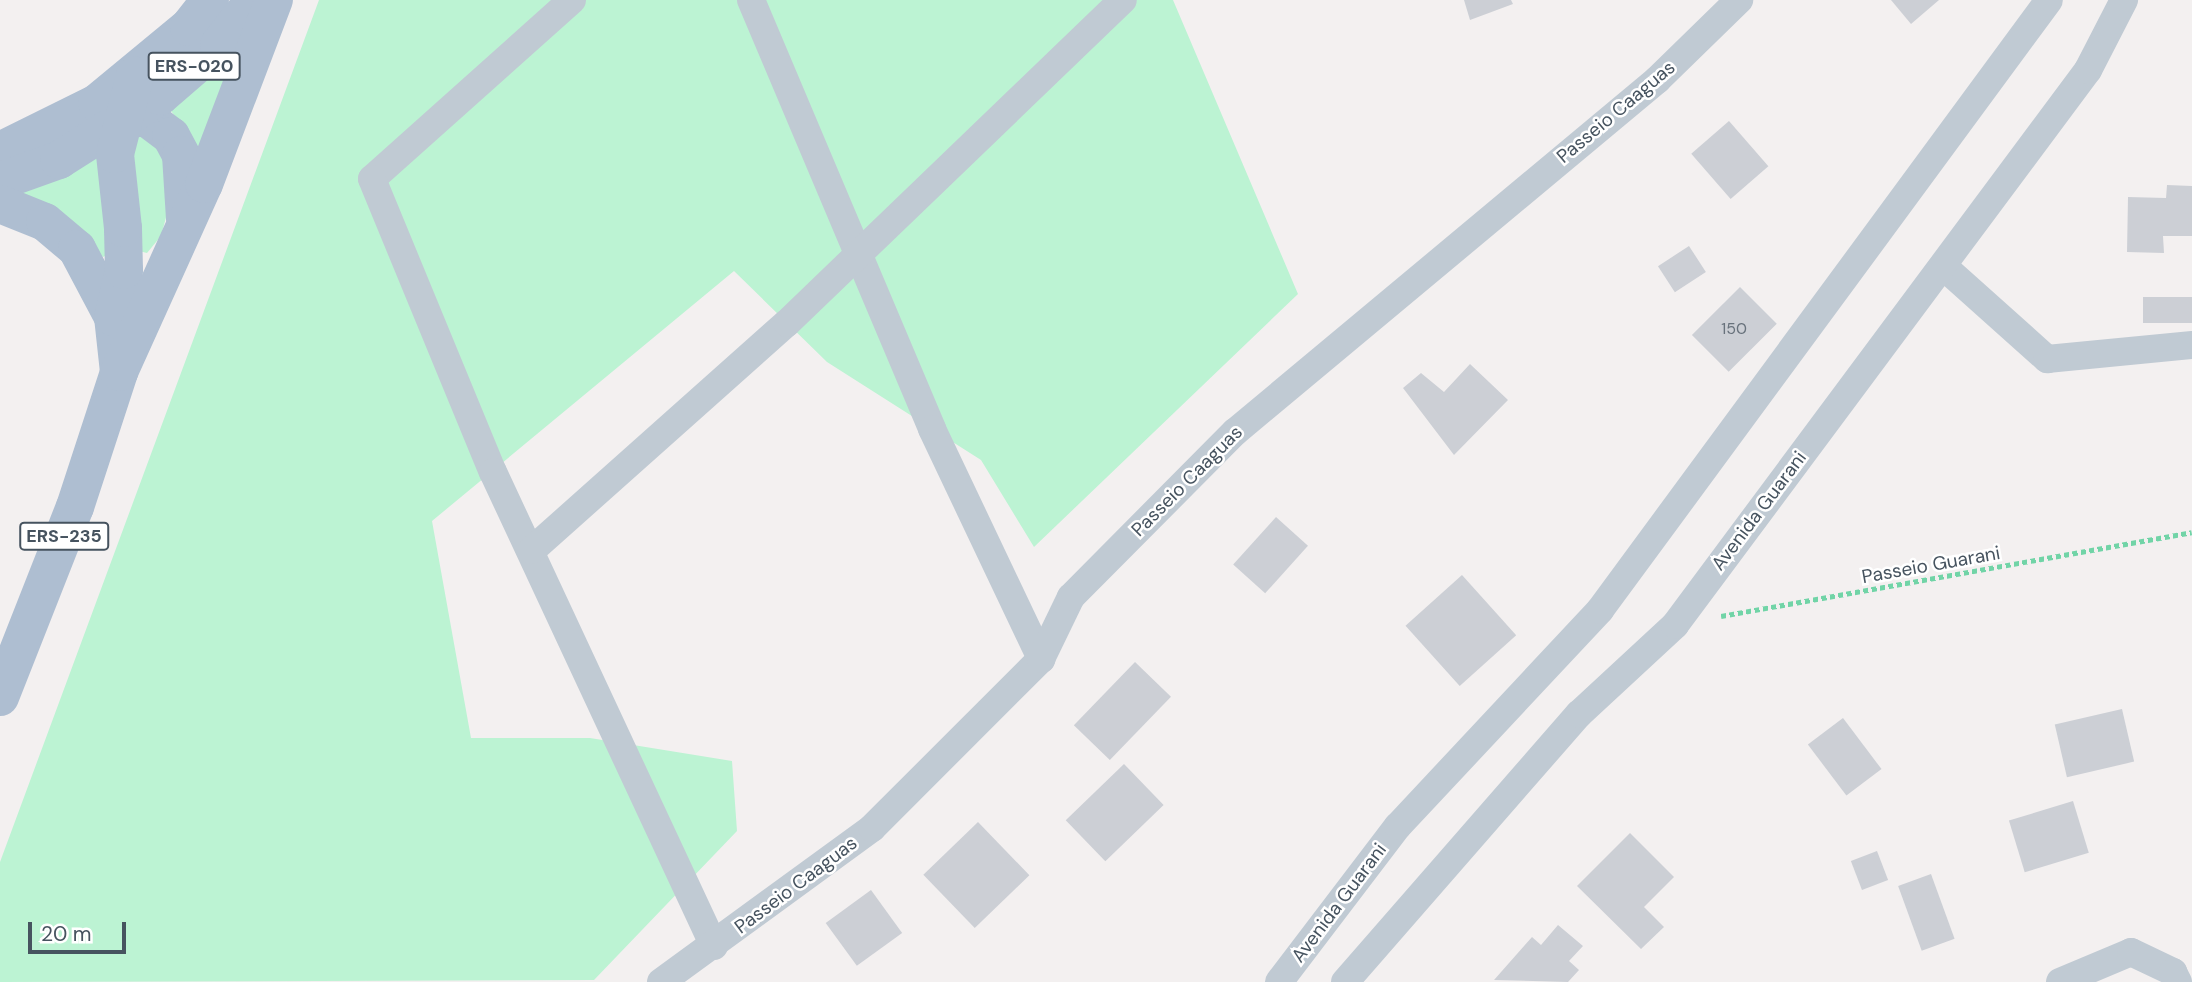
<!DOCTYPE html>
<style>
body{margin:0}
#map{position:relative;width:2192px;height:982px;overflow:hidden;background:#f3f0f0;font-family:"DM Sans",sans-serif}
div>[style]{position:absolute}
.green>*{inset:0;background:#bcf3d3}
.building>*{inset:0;background:#cccfd5;transform-origin:0 0}
.path>*{height:4.5px;margin-top:-2.25px;transform-origin:0;background:repeating-linear-gradient(90deg,#71d4a7 0 5px,transparent 0 8.5px)}
.street>*{height:28px;margin:-14px;padding:0 14px;transform-origin:14px;border-radius:14px;background:#c0cad3}
.primary>*{height:38px;margin:-19px;padding:0 19px;transform-origin:19px;border-radius:19px;background:#aebed1}
span{translate:-50% -50%;white-space:nowrap;text-align:center;line-height:1.15;-webkit-text-stroke:5px #fff;paint-order:stroke}
.number-label{font-size:16px;color:#68727c}
.number-label span{-webkit-text-stroke-width:0}
.shield-label span{padding:2px 5px;background:#fff;border:2px solid;border-radius:5px;-webkit-text-stroke-width:0}
.shield-label{font-size:18px;color:#46535f;font-weight:700}
.street-label{font-size:19px;color:#46535f}
.scale{position:absolute;left:28px;top:922px;width:98px;height:32px;box-sizing:border-box;border:4px solid #46535f;border-top:0;padding-left:9px;font-size:21px;line-height:24px;white-space:nowrap;color:#46535f;-webkit-text-stroke:5px #fff;paint-order:stroke}
</style>
<div id="map">
<div class="green">
<div style="clip-path:polygon(319px 0,1173px 0,1298px 294px,1034px 547px,981px 460px,827px 362px,734px 271px,432px 521px,471px 738px,590px 738px,732px 761px,737px 831px,594px 980px,0 982px,0 862px)"></div>
<div style="clip-path:polygon(243px 40px,203px 153px,168px 107px)"></div>
<div style="clip-path:polygon(132px 132px,159px 138px,174px 188px,161px 236px,147px 253px,139px 251px)"></div>
<div style="clip-path:polygon(97px 156px,109px 254px,103px 257px,21px 193px)"></div>
</div>
<div class="building">
<div style="clip-path:polygon(1464px 0,1511px 0,1513px 4px,1470px 20px)"></div>
<div style="clip-path:polygon(1891px 0,1939px 0,1911px 24px)"></div>
<div style="left:1729px;top:121px;width:60px;height:50px;rotate:49deg"></div>
<div style="clip-path:polygon(2167px 185px,2192px 186px,2192px 236px,2163px 236px,2164px 253px,2127px 252px,2128px 197px,2166px 198px)"></div>
<div style="left:1689px;top:246px;width:31px;height:37px;rotate:57deg"></div>
<div style="left:1740px;top:287px;width:52px;height:68px;rotate:45deg"></div>
<div style="left:2192px;top:297px;width:26px;height:49px;rotate:90deg"></div>
<div style="clip-path:polygon(1470px 364px,1508px 400px,1454px 455px,1403px 388px,1421px 373px,1444px 392px)"></div>
<div style="left:1276px;top:517px;width:43px;height:64px;rotate:42deg"></div>
<div style="left:1462px;top:575px;width:81px;height:76px;rotate:48deg"></div>
<div style="left:1135px;top:662px;width:50px;height:88px;rotate:44deg"></div>
<div style="left:2122px;top:709px;width:54px;height:69px;rotate:77deg"></div>
<div style="left:1843px;top:718px;width:64px;height:44px;rotate:53deg"></div>
<div style="left:1124px;top:764px;width:57px;height:81px;rotate:46deg"></div>
<div style="left:2073px;top:801px;width:54px;height:67px;rotate:73deg"></div>
<div style="left:978px;top:822px;width:74px;height:76px;rotate:46deg"></div>
<div style="clip-path:polygon(1630px 833px,1674px 877px,1644px 907px,1664px 927px,1641px 949px,1577px 886px)"></div>
<div style="left:1877px;top:851px;width:31px;height:28px;rotate:69deg"></div>
<div style="left:1931px;top:874px;width:69px;height:35px;rotate:70deg"></div>
<div style="left:871px;top:890px;width:53px;height:56px;rotate:54deg"></div>
<div style="clip-path:polygon(1558px 925px,1583px 946px,1569px 961px,1579px 970px,1568px 982px,1494px 980px,1532px 937px,1541px 945px)"></div>
</div>
<div class="path">
<div style="left:1721px;top:616px;width:478px;rotate:-10.1deg"></div>
</div>
<div class="street">
<div style="left:572px;top:0;width:268px;rotate:138.2deg"></div>
<div style="left:372px;top:179px;width:317px;rotate:67.6deg"></div>
<div style="left:493px;top:472px;width:523px;rotate:65deg"></div>
<div style="left:751px;top:0;width:466px;rotate:67.1deg"></div>
<div style="left:932px;top:429px;width:255px;rotate:64.6deg"></div>
<div style="left:1943px;top:266px;width:140px;rotate:41.8deg"></div>
<div style="left:2047px;top:359px;width:146px;rotate:-5.5deg"></div>
<div style="left:532px;top:550px;width:341px;rotate:-41.7deg"></div>
<div style="left:787px;top:323px;width:466px;rotate:-43.9deg"></div>
<div style="left:661px;top:982px;width:261px;rotate:-36.1deg"></div>
<div style="left:872px;top:828px;width:239px;rotate:-45deg"></div>
<div style="left:1041px;top:659px;width:69px;rotate:-64.2deg"></div>
<div style="left:1071px;top:597px;width:233px;rotate:-45.2deg"></div>
<div style="left:1235px;top:432px;width:550px;rotate:-39.83deg"></div>
<div style="left:1657px;top:80px;width:115px;rotate:-44.3deg"></div>
<div style="left:1279px;top:982px;width:196px;rotate:-52.7deg"></div>
<div style="left:1398px;top:826px;width:296px;rotate:-46.9deg"></div>
<div style="left:1600px;top:610px;width:757px;rotate:-53.64deg"></div>
<div style="left:1345px;top:982px;width:356px;rotate:-48.9deg"></div>
<div style="left:1579px;top:714px;width:131px;rotate:-42.8deg"></div>
<div style="left:1675px;top:625px;width:692px;rotate:-53.35deg"></div>
<div style="left:2088px;top:70px;width:79px;rotate:-62.8deg"></div>
<div style="left:2060px;top:982px;width:77px;rotate:-22.9deg"></div>
<div style="left:2131px;top:952px;width:47px;rotate:25.5deg"></div>
<div style="left:2173px;top:972px;width:11px;rotate:63deg"></div>
</div>
<div class="primary">
<div style="left:114px;top:119px;width:33px;rotate:-2deg"></div>
<div style="left:147px;top:118px;width:30px;rotate:37deg"></div>
<div style="left:171px;top:136px;width:21px;rotate:62deg"></div>
<div style="left:181px;top:155px;width:64px;rotate:86.4deg"></div>
<div style="left:0;top:151px;width:108px;rotate:-26.3deg"></div>
<div style="left:97px;top:103px;width:119px;rotate:-39.6deg"></div>
<div style="left:189px;top:27px;width:34px;rotate:-52deg"></div>
<div style="left:0;top:181px;width:63px;rotate:-19.6deg"></div>
<div style="left:59px;top:160px;width:120px;rotate:-32.4deg"></div>
<div style="left:160px;top:96px;width:78px;rotate:-40.8deg"></div>
<div style="left:219px;top:45px;width:57px;rotate:-52.1deg"></div>
<div style="left:0;top:204px;width:48px;rotate:21.8deg"></div>
<div style="left:45px;top:222px;width:42px;rotate:40.2deg"></div>
<div style="left:77px;top:249px;width:77px;rotate:62.1deg"></div>
<div style="left:119px;top:372px;width:55px;rotate:-96.2deg"></div>
<div style="left:113px;top:317px;width:48px;rotate:-76.8deg"></div>
<div style="left:124px;top:270px;width:42px;rotate:-91.4deg"></div>
<div style="left:123px;top:228px;width:74px;rotate:-96.2deg"></div>
<div style="left:115px;top:154px;width:81px;rotate:-75.6deg"></div>
<div style="left:0;top:697px;width:204px;rotate:-68.5deg"></div>
<div style="left:75px;top:507px;width:142px;rotate:-71.9deg"></div>
<div style="left:119px;top:372px;width:206px;rotate:-65.7deg"></div>
<div style="left:204px;top:184px;width:197px;rotate:-69.2deg"></div>
</div>
<div class="number-label">
<span style="left:1734px;top:329px">150</span>
</div>
<div class="shield-label">
<span style="left:194px;top:66px">ERS-020</span>
<span style="left:64px;top:536px">ERS-235</span>
</div>
<div class="street-label">
<span style="left:1616px;top:112px;rotate:-40deg">Passeio Caaguas</span>
<span style="left:1187px;top:481px;rotate:-45deg">Passeio Caaguas</span>
<span style="left:1759px;top:511px;rotate:-53deg">Avenida Guarani</span>
<span style="left:1931px;top:565px;rotate:-10deg">Passeio Guarani</span>
<span style="left:796px;top:885px;rotate:-37deg">Passeio Caaguas</span>
<span style="left:1339px;top:903px;rotate:-53deg">Avenida Guarani</span>
</div>
<div class="scale">20 m</div>
</div>
